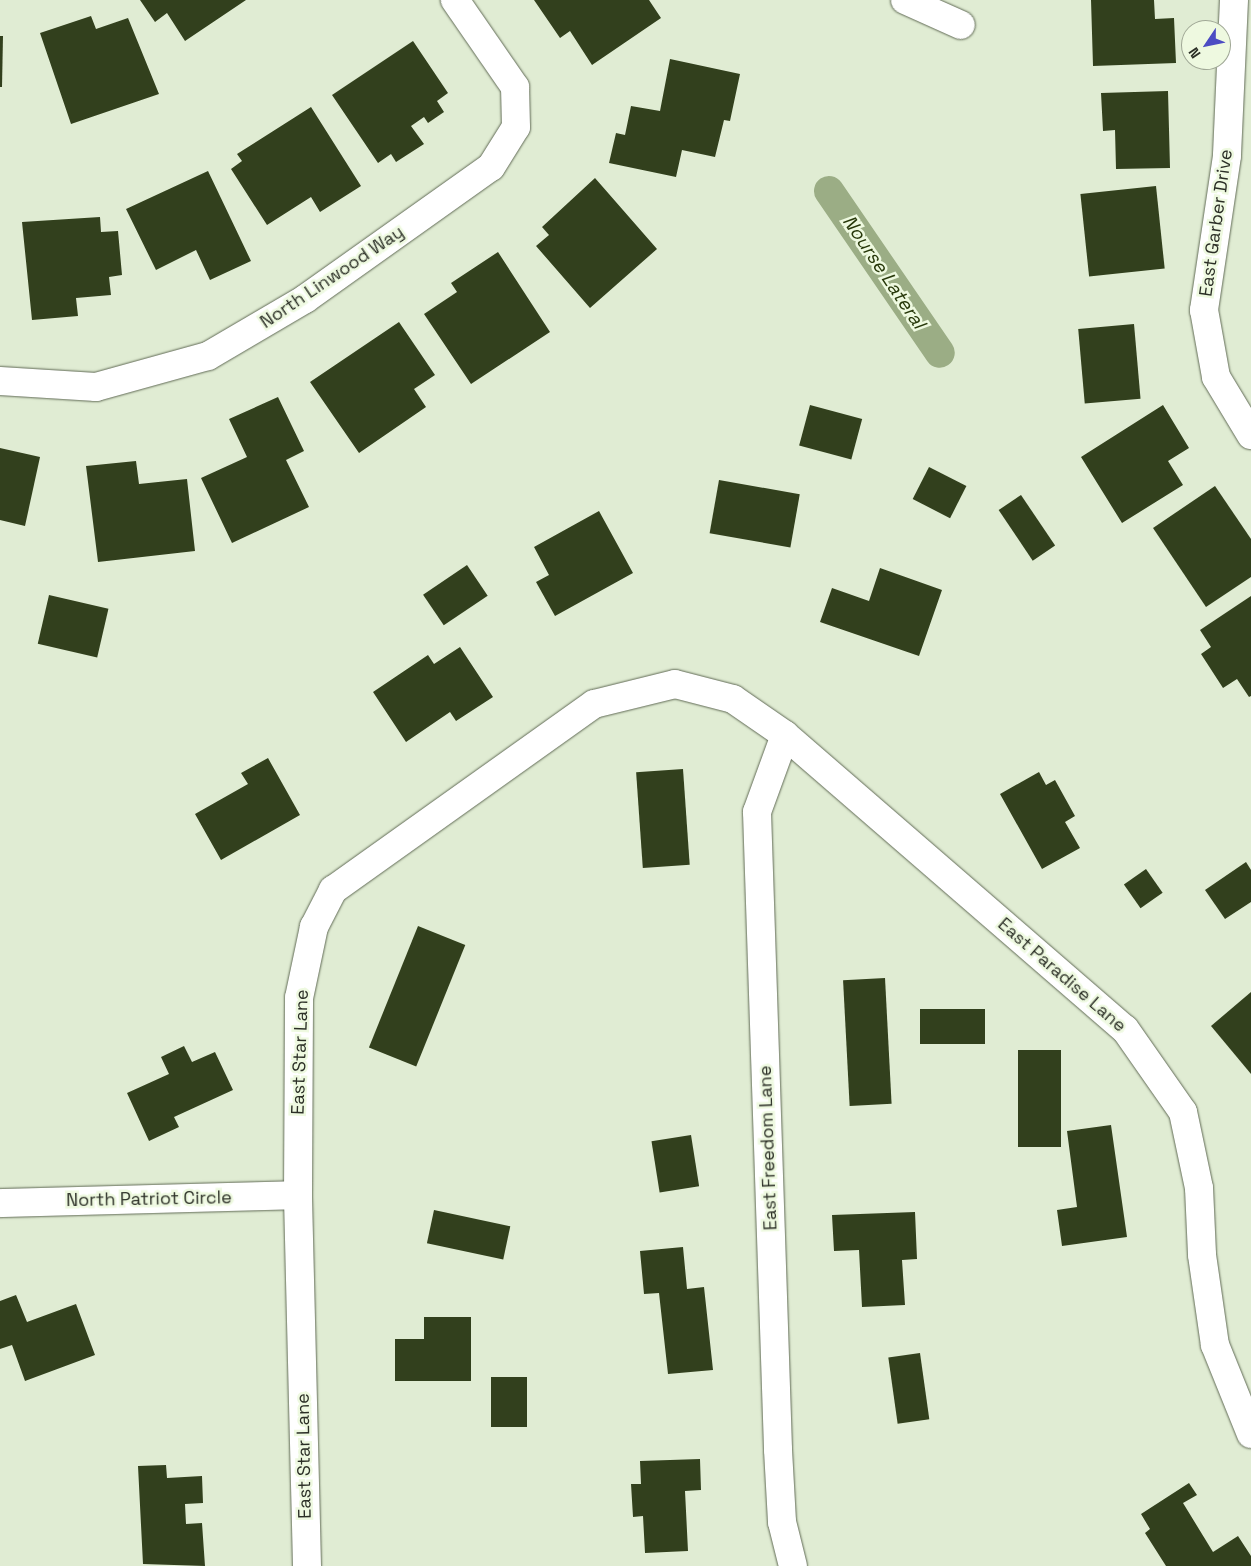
<!DOCTYPE html>
<style>
body{margin:0}
#map{position:relative;width:1251px;height:1566px;overflow:hidden;background:#e0ecd3;font-family:"Space Grotesk",sans-serif}
div>[style]{position:absolute}
.canal>*{height:30px;margin:-15px;padding:0 15px;transform-origin:15px;border-radius:15px;background:#9bad85}
.building>*{inset:0;background:#32401d;transform-origin:0 0}
.roads{filter:drop-shadow(0 0 1px #616b56) drop-shadow(0 0 1px #616b56)}
.street>*{height:28px;margin:-14px;padding:0 14px;transform-origin:14px;border-radius:14px;background:#fff}
span{translate:-50% -50%;white-space:nowrap;text-align:center;line-height:1.15;-webkit-text-stroke:5px #eef9e0;paint-order:stroke}
.street-label{font-size:18px;color:#2b2f26}
.water-label{font-size:19px;color:#27380a;font-style:italic}
.north{position:absolute;left:1181px;top:20px;width:50px;height:50px;box-sizing:border-box;background:#eef9e0;border:1px solid #a0a896;border-radius:50%;rotate:236deg;font-size:14px;font-weight:700;line-height:20px;text-align:center;color:#2b2f26}
.north::after{content:'';display:block;margin:auto;width:18px;height:22px;background:#4c4cc3;clip-path:polygon(50% 0,100% 100%,50% 72%,0 100%)}
</style>
<div id="map">
<div class="canal">
<div style="left:829px;top:191px;width:196px;rotate:55.6deg"></div>
</div>
<div class="building">
<div style="clip-path:polygon(140px 0,246px 0,185px 41px,167px 13px,155px 22px)"></div>
<div style="clip-path:polygon(534px 0,649px 0,661px 18px,592px 65px,570px 31px,560px 38px)"></div>
<div style="clip-path:polygon(1091px 0,1154px 0,1155px 19px,1174px 18px,1176px 63px,1093px 66px)"></div>
<div style="clip-path:polygon(91px 16px,96px 29px,128px 18px,159px 94px,71px 124px,40px 33px)"></div>
<div style="clip-path:polygon(0 36px,3px 36px,2px 87px,0 87px)"></div>
<div style="clip-path:polygon(413px 41px,448px 93px,437px 101px,444px 112px,428px 123px,424px 117px,411px 126px,424px 144px,396px 162px,391px 154px,378px 163px,332px 95px)"></div>
<div style="clip-path:polygon(670px 59px,740px 74px,730px 121px,724px 120px,715px 157px,682px 150px,676px 177px,609px 163px,616px 133px,625px 135px,631px 106px,660px 111px)"></div>
<div style="clip-path:polygon(1168px 91px,1170px 168px,1116px 169px,1115px 130px,1103px 131px,1101px 93px)"></div>
<div style="clip-path:polygon(311px 107px,361px 186px,320px 212px,311px 197px,267px 225px,231px 169px,242px 161px,237px 154px)"></div>
<div style="clip-path:polygon(208px 171px,251px 261px,210px 280px,196px 250px,156px 270px,126px 209px)"></div>
<div style="clip-path:polygon(595px 178px,657px 249px,590px 308px,536px 246px,549px 235px,542px 227px)"></div>
<div style="left:1156px;top:186px;width:83px;height:76px;rotate:84deg"></div>
<div style="clip-path:polygon(100px 217px,101px 232px,118px 231px,122px 275px,109px 277px,111px 295px,76px 298px,78px 316px,32px 320px,22px 222px)"></div>
<div style="clip-path:polygon(498px 252px,550px 332px,471px 384px,424px 314px,457px 292px,451px 283px)"></div>
<div style="clip-path:polygon(399px 322px,435px 375px,414px 389px,426px 407px,359px 453px,310px 382px)"></div>
<div style="left:1134px;top:324px;width:75px;height:56px;rotate:85deg"></div>
<div style="clip-path:polygon(278px 397px,304px 451px,286px 460px,309px 507px,232px 543px,201px 478px,247px 457px,229px 419px)"></div>
<div style="left:810px;top:405px;width:54px;height:42px;rotate:15deg"></div>
<div style="clip-path:polygon(1163px 405px,1189px 448px,1168px 461px,1183px 485px,1122px 523px,1081px 457px)"></div>
<div style="clip-path:polygon(0 448px,40px 457px,25px 526px,0 520px)"></div>
<div style="clip-path:polygon(136px 461px,139px 484px,187px 479px,195px 551px,98px 562px,86px 466px)"></div>
<div style="left:929px;top:467px;width:42px;height:36px;rotate:27deg"></div>
<div style="left:719px;top:480px;width:82px;height:54px;rotate:10deg"></div>
<div style="clip-path:polygon(1215px 486px,1251px 539px,1251px 577px,1206px 607px,1153px 528px)"></div>
<div style="left:1021px;top:495px;width:61px;height:27px;rotate:56deg"></div>
<div style="clip-path:polygon(599px 511px,633px 573px,555px 616px,536px 582px,549px 575px,534px 547px)"></div>
<div style="left:467px;top:565px;width:37px;height:53px;rotate:56deg"></div>
<div style="clip-path:polygon(880px 568px,942px 590px,919px 656px,820px 622px,832px 588px,869px 601px)"></div>
<div style="left:49px;top:595px;width:61px;height:50px;rotate:13deg"></div>
<div style="clip-path:polygon(1251px 596px,1251px 696px,1249px 697px,1237px 679px,1223px 688px,1201px 654px,1211px 647px,1200px 630px)"></div>
<div style="clip-path:polygon(460px 647px,493px 697px,456px 721px,450px 712px,406px 742px,373px 692px,428px 655px,434px 664px)"></div>
<div style="clip-path:polygon(268px 758px,300px 815px,221px 860px,195px 814px,248px 784px,241px 773px)"></div>
<div style="left:683px;top:769px;width:96px;height:47px;rotate:86deg"></div>
<div style="clip-path:polygon(1039px 772px,1046px 785px,1055px 780px,1075px 816px,1065px 822px,1080px 848px,1042px 869px,1000px 794px)"></div>
<div style="clip-path:polygon(1246px 862px,1251px 870px,1251px 902px,1225px 919px,1205px 890px)"></div>
<div style="left:1146px;top:869px;width:29px;height:27px;rotate:55deg"></div>
<div style="left:418px;top:926px;width:51px;height:131px;rotate:22deg"></div>
<div style="left:885px;top:978px;width:126px;height:42px;rotate:87deg"></div>
<div style="clip-path:polygon(1251px 992px,1251px 1074px,1211px 1026px)"></div>
<div style="left:920px;top:1009px;width:65px;height:35px"></div>
<div style="clip-path:polygon(184px 1046px,192px 1062px,215px 1052px,233px 1090px,174px 1117px,179px 1127px,149px 1141px,127px 1093px,169px 1074px,161px 1057px)"></div>
<div style="left:1018px;top:1050px;width:43px;height:97px"></div>
<div style="clip-path:polygon(1111px 1125px,1127px 1237px,1062px 1246px,1057px 1210px,1077px 1207px,1067px 1131px)"></div>
<div style="left:691px;top:1135px;width:52px;height:40px;rotate:81deg"></div>
<div style="left:434px;top:1210px;width:78px;height:34px;rotate:12deg"></div>
<div style="clip-path:polygon(915px 1212px,917px 1259px,902px 1260px,905px 1305px,862px 1307px,859px 1250px,834px 1251px,832px 1215px)"></div>
<div style="clip-path:polygon(683px 1247px,687px 1289px,704px 1287px,713px 1370px,668px 1374px,659px 1293px,644px 1294px,640px 1251px)"></div>
<div style="clip-path:polygon(16px 1295px,27px 1322px,76px 1304px,95px 1355px,25px 1381px,12px 1345px,0 1349px,0 1301px)"></div>
<div style="clip-path:polygon(424px 1317px,471px 1317px,471px 1381px,395px 1381px,395px 1339px,424px 1339px)"></div>
<div style="left:920px;top:1353px;width:67px;height:32px;rotate:82deg"></div>
<div style="left:491px;top:1377px;width:36px;height:50px"></div>
<div style="clip-path:polygon(700px 1459px,701px 1490px,685px 1491px,688px 1551px,645px 1553px,643px 1516px,633px 1517px,631px 1484px,641px 1484px,640px 1461px)"></div>
<div style="clip-path:polygon(166px 1465px,167px 1478px,202px 1476px,203px 1503px,185px 1504px,186px 1524px,202px 1523px,205px 1566px,143px 1564px,138px 1466px)"></div>
<div style="clip-path:polygon(1189px 1483px,1197px 1495px,1183px 1503px,1213px 1552px,1238px 1536px,1251px 1556px,1251px 1566px,1166px 1566px,1145px 1533px,1150px 1529px,1141px 1514px)"></div>
</div>
<div class="roads">
<div class="street">
<div style="left:905px;top:0;width:61px;rotate:24.1deg"></div>
<div style="left:1234px;top:0;width:156px;rotate:92.6deg"></div>
<div style="left:1227px;top:156px;width:156px;rotate:98.5deg"></div>
<div style="left:1204px;top:310px;width:68px;rotate:79.8deg"></div>
<div style="left:1216px;top:377px;width:68px;rotate:58.9deg"></div>
<div style="left:0;top:381px;width:96px;rotate:3.6deg"></div>
<div style="left:96px;top:387px;width:116px;rotate:-15.5deg"></div>
<div style="left:208px;top:356px;width:113px;rotate:-30.4deg"></div>
<div style="left:305px;top:299px;width:228px;rotate:-35.4deg"></div>
<div style="left:491px;top:167px;width:47px;rotate:-58deg"></div>
<div style="left:516px;top:127px;width:40px;rotate:-91.4deg"></div>
<div style="left:515px;top:87px;width:106px;rotate:-124.6deg"></div>
<div style="left:785px;top:735px;width:82px;rotate:110deg"></div>
<div style="left:757px;top:812px;width:638px;rotate:88.11deg"></div>
<div style="left:778px;top:1450px;width:72px;rotate:86.8deg"></div>
<div style="left:782px;top:1522px;width:45px;rotate:76deg"></div>
<div style="left:0;top:1203px;width:298px;rotate:-1.5deg"></div>
<div style="left:307px;top:1566px;width:371px;rotate:-91.4deg"></div>
<div style="left:298px;top:1195px;width:197px;rotate:-89.7deg"></div>
<div style="left:299px;top:998px;width:73px;rotate:-78.1deg"></div>
<div style="left:314px;top:927px;width:42px;rotate:-62.8deg"></div>
<div style="left:333px;top:890px;width:320px;rotate:-35.5deg"></div>
<div style="left:594px;top:704px;width:83px;rotate:-13.9deg"></div>
<div style="left:675px;top:684px;width:60px;rotate:14.5deg"></div>
<div style="left:733px;top:699px;width:63px;rotate:34.7deg"></div>
<div style="left:785px;top:735px;width:449px;rotate:40.9deg"></div>
<div style="left:1125px;top:1029px;width:101px;rotate:55.1deg"></div>
<div style="left:1183px;top:1112px;width:78px;rotate:78.1deg"></div>
<div style="left:1199px;top:1188px;width:67px;rotate:87.4deg"></div>
<div style="left:1202px;top:1255px;width:91px;rotate:81.8deg"></div>
<div style="left:1215px;top:1345px;width:96px;rotate:68deg"></div>
</div>
</div>
<div class="street-label">
<span style="left:1216px;top:223px;rotate:-82deg">East Garber Drive</span>
<span style="left:332px;top:277px;rotate:-34deg">North Linwood Way</span>
<span style="left:1062px;top:975px;rotate:41deg">East Paradise Lane</span>
<span style="left:300px;top:1052px;rotate:-88deg">East Star Lane</span>
<span style="left:768px;top:1148px;rotate:-92deg">East Freedom Lane</span>
<span style="left:149px;top:1199px;rotate:-1deg">North Patriot Circle</span>
<span style="left:304px;top:1456px;rotate:-91deg">East Star Lane</span>
</div>
<div class="water-label">
<span style="left:884px;top:272px;rotate:56deg">Nourse Lateral</span>
</div>
<div class="north">N</div>
</div>
